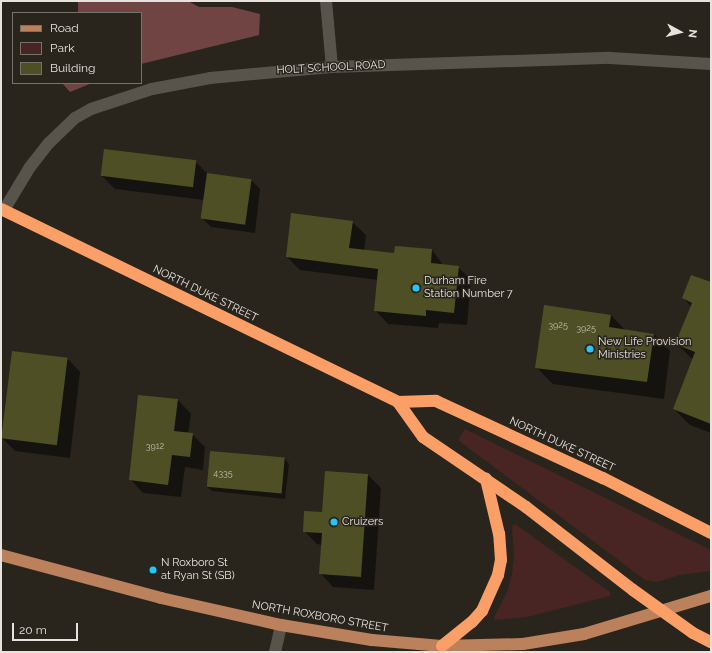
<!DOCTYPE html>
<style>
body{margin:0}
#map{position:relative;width:712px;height:653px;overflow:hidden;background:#29251d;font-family:Raleway,sans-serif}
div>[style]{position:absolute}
.green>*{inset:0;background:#482423}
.forest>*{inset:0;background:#704442}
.shadow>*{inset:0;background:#0007}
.building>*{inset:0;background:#4e4f24;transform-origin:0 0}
.street>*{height:12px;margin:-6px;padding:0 6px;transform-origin:6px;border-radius:6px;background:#59544b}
.primary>*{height:12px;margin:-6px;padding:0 6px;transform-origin:6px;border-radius:6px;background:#bb815c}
.highway>*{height:12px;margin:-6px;padding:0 6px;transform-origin:6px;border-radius:6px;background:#fc9f67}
.dots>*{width:11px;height:11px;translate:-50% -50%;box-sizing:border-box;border:2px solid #29251d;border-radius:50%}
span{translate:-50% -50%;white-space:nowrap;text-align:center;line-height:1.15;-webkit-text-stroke:3px #29251d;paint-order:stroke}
.number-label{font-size:9px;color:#c0beb0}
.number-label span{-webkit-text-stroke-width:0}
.street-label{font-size:11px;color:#e6e3df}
.poi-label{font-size:11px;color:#e6e3df}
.left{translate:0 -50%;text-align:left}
.frame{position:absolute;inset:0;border:2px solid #e6e3df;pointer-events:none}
.legend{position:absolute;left:12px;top:12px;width:130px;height:72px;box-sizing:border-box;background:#29251d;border:1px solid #75716b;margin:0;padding:5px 7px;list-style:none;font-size:12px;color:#e6e3df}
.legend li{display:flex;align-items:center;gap:8px;height:20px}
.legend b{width:20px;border:1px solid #75716b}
.north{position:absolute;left:660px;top:12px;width:40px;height:40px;-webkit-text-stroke:3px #29251d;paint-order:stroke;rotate:97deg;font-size:11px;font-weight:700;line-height:16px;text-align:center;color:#e6e3df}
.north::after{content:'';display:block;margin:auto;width:14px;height:18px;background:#e6e3df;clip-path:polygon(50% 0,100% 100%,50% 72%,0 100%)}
.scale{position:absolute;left:12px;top:623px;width:66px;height:18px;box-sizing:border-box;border:2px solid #e6e3df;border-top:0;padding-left:5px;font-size:12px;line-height:14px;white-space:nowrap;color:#e6e3df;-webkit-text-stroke:3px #29251d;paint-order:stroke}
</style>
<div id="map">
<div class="green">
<div style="clip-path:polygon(465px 429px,711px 550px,711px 571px,679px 575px,657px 582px,645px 580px,458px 440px)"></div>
<div style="clip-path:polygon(515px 524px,610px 592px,610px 596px,527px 617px,495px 620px,494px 617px,507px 592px,512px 574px,514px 555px,512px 526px)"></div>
</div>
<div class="forest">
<div style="clip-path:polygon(78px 1px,188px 1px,199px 7px,232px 7px,260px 14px,259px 35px,141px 64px,141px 13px,78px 13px)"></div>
<div style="clip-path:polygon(62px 83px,92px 83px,70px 92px)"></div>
</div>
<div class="shadow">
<div style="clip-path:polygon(196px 162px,209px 175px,251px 180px,260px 189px,255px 233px,211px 227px,202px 218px,204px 200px,115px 189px,102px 176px)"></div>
<div style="clip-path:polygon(352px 222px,366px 235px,364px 251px,395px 254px,432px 250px,444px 266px,458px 267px,471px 280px,467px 325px,439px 323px,438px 328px,388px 324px,375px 310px,378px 280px,300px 270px,287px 257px)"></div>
<div style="clip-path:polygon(711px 284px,711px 433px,690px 425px,674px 409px,693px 360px,676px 343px,691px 306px,683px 298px)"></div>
<div style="clip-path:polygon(611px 315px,626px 331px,654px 334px,670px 351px,664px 399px,553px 384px,536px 367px)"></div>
<div style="clip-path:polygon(67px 358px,80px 372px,70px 458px,15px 451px,2px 438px)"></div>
<div style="clip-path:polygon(178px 400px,191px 414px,188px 434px,192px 434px,205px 447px,203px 470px,185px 467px,181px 497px,143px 493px,130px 479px)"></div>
<div style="clip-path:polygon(285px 459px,289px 464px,285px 499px,212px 491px,207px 487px)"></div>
<div style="clip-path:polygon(368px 475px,381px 488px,374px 590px,333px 587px,320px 573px,322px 545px,317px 544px,304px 531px)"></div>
</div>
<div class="building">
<div style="left:104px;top:149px;width:93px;height:27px;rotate:7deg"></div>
<div style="left:207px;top:173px;width:45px;height:46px;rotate:8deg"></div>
<div style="clip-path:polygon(291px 213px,353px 221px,349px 248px,394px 253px,395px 246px,432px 249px,431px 263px,459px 266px,454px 313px,426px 310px,426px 316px,374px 311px,378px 269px,286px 257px)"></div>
<div style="clip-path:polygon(691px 275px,711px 282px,711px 424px,673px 409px,695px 352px,675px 344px,692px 303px,682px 298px)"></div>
<div style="clip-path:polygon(544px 305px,611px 315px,609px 327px,654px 334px,647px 382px,535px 368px)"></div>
<div style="left:12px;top:351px;width:56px;height:88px;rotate:7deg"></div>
<div style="clip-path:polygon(138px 395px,178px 399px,174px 431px,193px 433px,190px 457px,172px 455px,168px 485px,129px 480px)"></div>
<div style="left:210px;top:451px;width:75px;height:36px;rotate:5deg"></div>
<div style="clip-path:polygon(325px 471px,368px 474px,361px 577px,319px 574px,322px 533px,303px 532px,304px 511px,322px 512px)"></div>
</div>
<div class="street">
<div style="left:326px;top:1px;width:66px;rotate:84.8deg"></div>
<div style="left:4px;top:210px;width:50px;rotate:-58.8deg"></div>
<div style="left:30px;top:167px;width:31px;rotate:-52deg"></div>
<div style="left:49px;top:143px;width:36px;rotate:-44deg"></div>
<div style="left:75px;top:118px;width:18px;rotate:-29deg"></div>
<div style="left:91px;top:109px;width:64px;rotate:-18.2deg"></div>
<div style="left:152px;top:89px;width:59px;rotate:-10.7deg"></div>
<div style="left:210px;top:78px;width:122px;rotate:-5.2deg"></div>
<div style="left:332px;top:67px;width:278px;rotate:-1.9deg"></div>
<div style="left:610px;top:58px;width:101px;rotate:3.4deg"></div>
<div style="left:275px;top:652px;width:28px;rotate:-77deg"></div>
</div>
<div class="primary">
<div style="left:1px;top:555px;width:166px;rotate:15deg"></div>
<div style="left:161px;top:598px;width:123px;rotate:12.7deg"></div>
<div style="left:281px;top:625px;width:92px;rotate:9.4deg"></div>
<div style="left:372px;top:640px;width:70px;rotate:4.9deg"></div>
<div style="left:442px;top:646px;width:81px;rotate:-1.4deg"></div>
<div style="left:523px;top:644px;width:62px;rotate:-9.3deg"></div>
<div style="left:584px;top:634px;width:133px;rotate:-16.7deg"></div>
</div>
<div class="highway">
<div style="left:1px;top:209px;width:441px;rotate:25.9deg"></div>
<div style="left:398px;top:402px;width:43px;rotate:54.5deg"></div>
<div style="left:423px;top:437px;width:125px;rotate:34.2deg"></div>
<div style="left:526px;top:507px;width:135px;rotate:37.8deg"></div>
<div style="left:633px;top:590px;width:74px;rotate:35.6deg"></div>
<div style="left:693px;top:633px;width:20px;rotate:27deg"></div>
<div style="left:398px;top:402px;width:38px;rotate:-2deg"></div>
<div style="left:436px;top:401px;width:184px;rotate:24.8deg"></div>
<div style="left:603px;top:478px;width:121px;rotate:27deg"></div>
<div style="left:442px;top:646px;width:38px;rotate:-39deg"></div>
<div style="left:472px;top:622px;width:15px;rotate:-48deg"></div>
<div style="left:482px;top:611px;width:39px;rotate:-66deg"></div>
<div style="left:498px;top:575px;width:15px;rotate:-79deg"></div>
<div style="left:501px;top:560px;width:26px;rotate:-94deg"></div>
<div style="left:499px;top:534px;width:57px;rotate:-103.3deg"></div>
</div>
<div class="dots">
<div style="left:416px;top:288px;background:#1ec9fd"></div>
<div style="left:590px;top:349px;background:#1ec9fd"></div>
<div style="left:334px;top:522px;background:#1ec9fd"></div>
<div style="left:153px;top:570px;background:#1ec9fd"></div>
</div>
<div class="number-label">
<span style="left:558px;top:325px">3925</span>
<span style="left:586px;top:328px">3925</span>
<span style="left:155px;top:446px">3912</span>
<span style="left:223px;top:473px">4335</span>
</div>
<div class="street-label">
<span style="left:331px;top:68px;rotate:-3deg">HOLT SCHOOL ROAD</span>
<span style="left:205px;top:294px;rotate:26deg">NORTH DUKE STREET</span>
<span style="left:562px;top:445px;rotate:25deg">NORTH DUKE STREET</span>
<span style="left:320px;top:617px;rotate:10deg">NORTH ROXBORO STREET</span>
</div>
<div class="poi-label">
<span class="left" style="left:424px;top:288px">Durham Fire<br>Station Number 7</span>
<span class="left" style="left:598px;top:349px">New Life Provision<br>Ministries</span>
<span class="left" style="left:342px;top:522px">Cruizers</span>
<span class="left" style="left:161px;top:570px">N Roxboro St<br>at Ryan St (SB)</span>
</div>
<div class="frame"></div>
<ul class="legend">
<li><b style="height:5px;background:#bb815c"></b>Road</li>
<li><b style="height:11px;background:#482423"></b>Park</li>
<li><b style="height:11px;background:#4e4f24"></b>Building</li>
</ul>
<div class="north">N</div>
<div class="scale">20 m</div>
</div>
